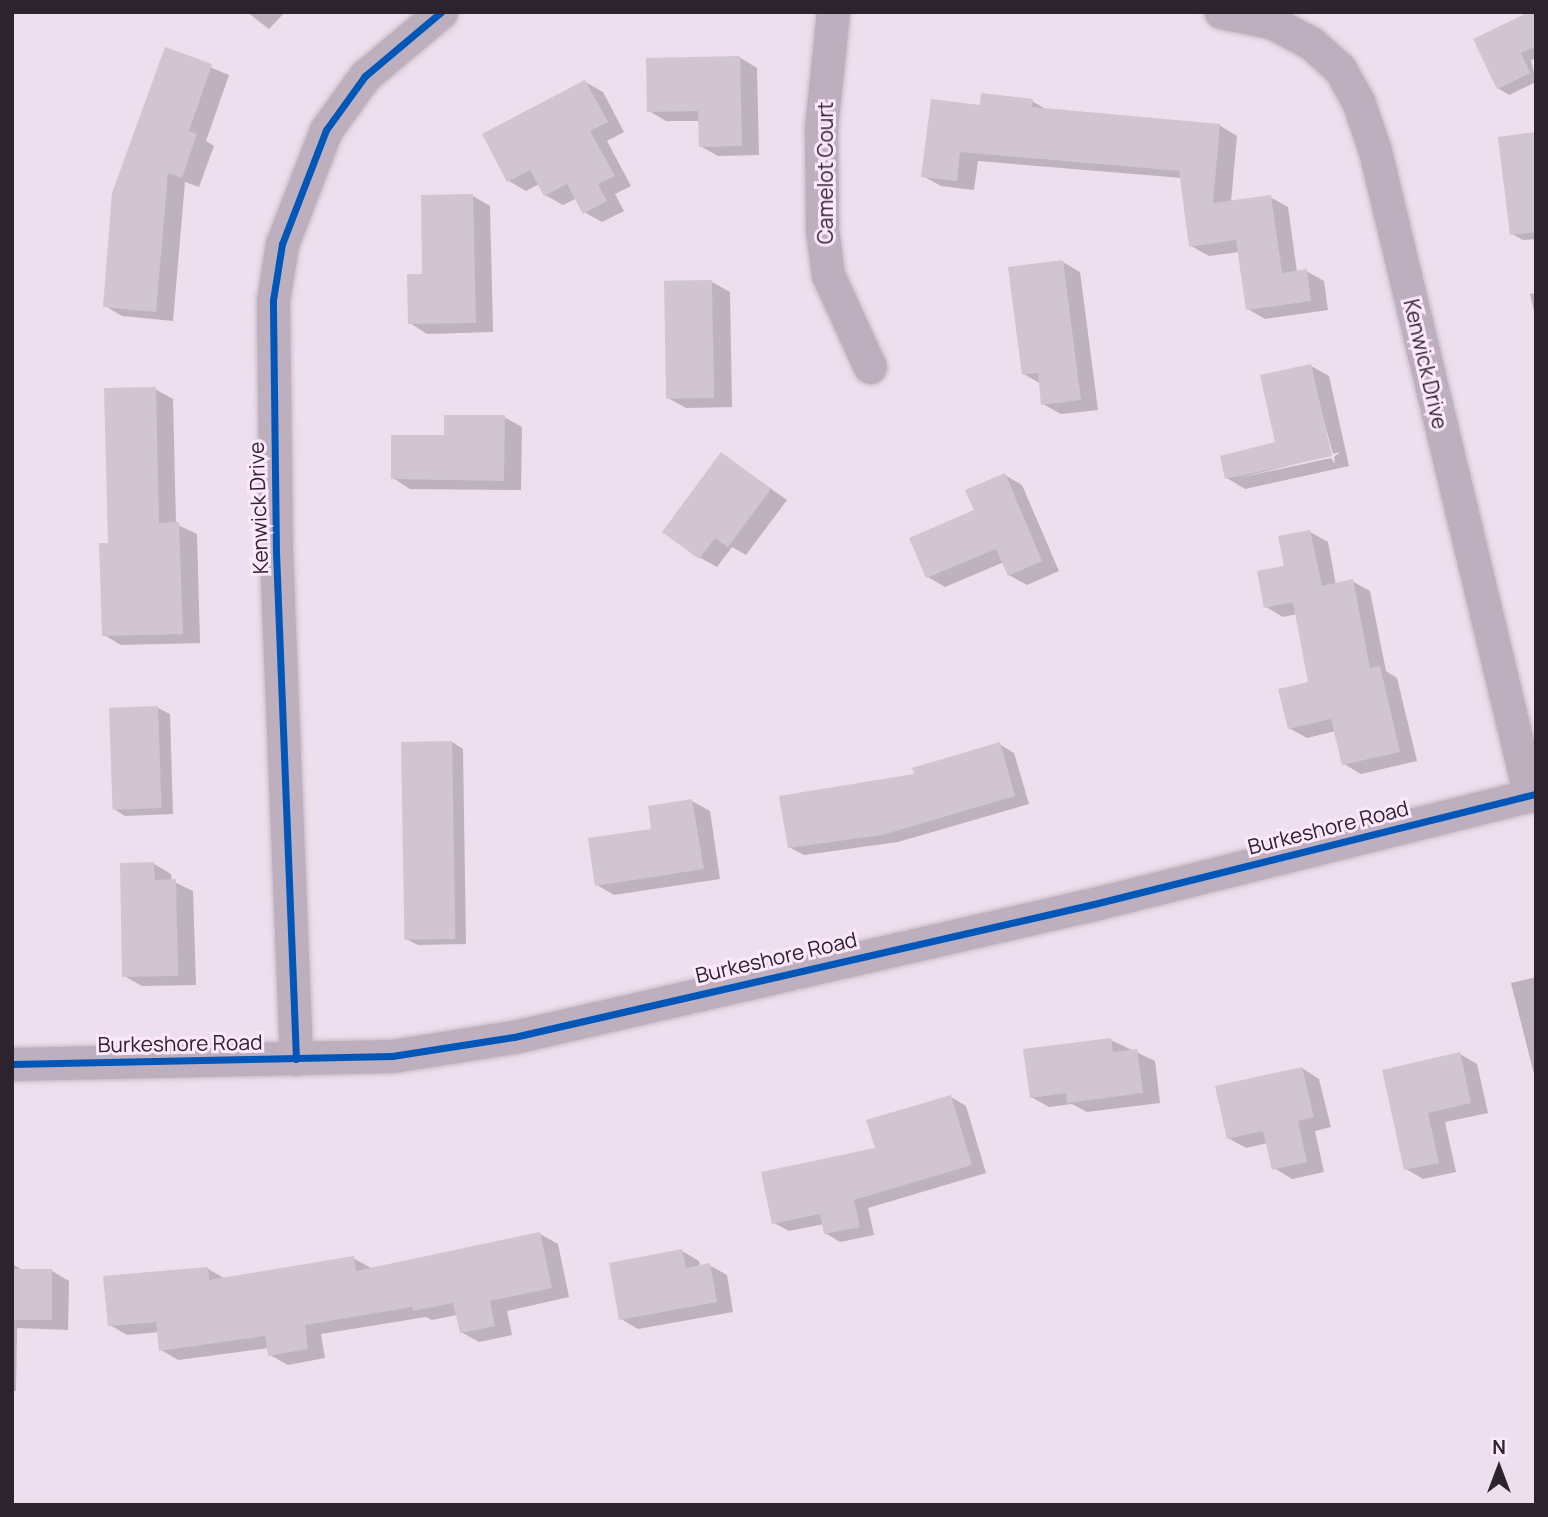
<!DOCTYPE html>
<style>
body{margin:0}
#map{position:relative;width:1548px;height:1517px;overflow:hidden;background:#eddfee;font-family:Manrope,sans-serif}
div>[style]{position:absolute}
.shadow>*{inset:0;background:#0003}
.building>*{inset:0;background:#d0c5d1;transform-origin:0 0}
.roads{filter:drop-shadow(0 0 2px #c6bbc6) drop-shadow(0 0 2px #c6bbc6)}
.minor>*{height:33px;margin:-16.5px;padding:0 16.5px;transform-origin:16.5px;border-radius:16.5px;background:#beafbf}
.cycleway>*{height:7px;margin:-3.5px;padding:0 3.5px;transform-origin:3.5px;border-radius:3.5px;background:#0057b8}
span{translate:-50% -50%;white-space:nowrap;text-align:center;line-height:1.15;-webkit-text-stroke:6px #fde8fe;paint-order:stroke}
.street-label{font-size:21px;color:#2d232e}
.frame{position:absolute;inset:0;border:14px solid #2d232e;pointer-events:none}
.north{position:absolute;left:1464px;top:1433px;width:70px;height:70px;-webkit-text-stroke:5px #fde8fe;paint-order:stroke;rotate:0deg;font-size:19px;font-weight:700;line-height:28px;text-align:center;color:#2d232e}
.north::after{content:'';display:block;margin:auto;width:24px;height:32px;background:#2d232e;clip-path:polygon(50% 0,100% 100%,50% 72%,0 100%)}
</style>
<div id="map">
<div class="shadow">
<div style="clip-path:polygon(247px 12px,285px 12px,269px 29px)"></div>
<div style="clip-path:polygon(1536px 17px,1536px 58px,1531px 60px,1536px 82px,1509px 95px,1498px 88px)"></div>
<div style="clip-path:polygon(166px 49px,229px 75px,206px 141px,214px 146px,199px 187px,185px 182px,173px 321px,122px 316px,105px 306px)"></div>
<div style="clip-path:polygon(739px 57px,757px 68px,759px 155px,718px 156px,700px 146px,700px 121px,666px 121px,649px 111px)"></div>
<div style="clip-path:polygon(585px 82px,603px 92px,624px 132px,607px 141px,631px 186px,615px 194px,624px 211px,602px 222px,584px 212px,577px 198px,563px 205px,545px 195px,539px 184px,526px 191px,509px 181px)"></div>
<div style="clip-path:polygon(1032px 101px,1047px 110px,1219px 125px,1237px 136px,1231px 202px,1270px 197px,1288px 207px,1297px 272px,1306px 271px,1324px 281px,1328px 310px,1265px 319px,1248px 309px,1239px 252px,1209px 256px,1191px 246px,1182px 178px,978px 161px,974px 190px,941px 186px,923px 176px,981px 107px)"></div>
<div style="clip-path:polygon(1536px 134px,1536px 239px,1523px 240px,1512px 234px)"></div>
<div style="clip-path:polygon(473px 196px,490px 206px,493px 332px,427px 334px,410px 323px,424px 275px)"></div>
<div style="clip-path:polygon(1063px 262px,1080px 272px,1098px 410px,1061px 414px,1043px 404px,1041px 384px,1024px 374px)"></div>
<div style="clip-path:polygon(712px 282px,730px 292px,732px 407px,686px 408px,668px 398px)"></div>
<div style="clip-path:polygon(1536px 293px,1536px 320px,1530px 294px)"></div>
<div style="clip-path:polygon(evenodd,1311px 366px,1329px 376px,1349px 466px,1245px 489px,1227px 478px,1277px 444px,1311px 366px,1312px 377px,1333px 454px,1340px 452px,1334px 457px,1335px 464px,1331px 458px,1239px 478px,1330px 455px,1312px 377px)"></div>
<div style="clip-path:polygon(155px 389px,173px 399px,176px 524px,197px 534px,200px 643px,121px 645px,104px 635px,110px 544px)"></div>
<div style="clip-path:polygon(504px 417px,522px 427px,521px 490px,410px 489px,393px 478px)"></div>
<div style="clip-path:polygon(722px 454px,787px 500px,746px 555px,732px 547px,717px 567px,699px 557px)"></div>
<div style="clip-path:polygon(1005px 475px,1022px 485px,1059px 571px,1027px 585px,1009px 575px,1004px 562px,945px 587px,928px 577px)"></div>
<div style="clip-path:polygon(1310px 532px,1328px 542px,1336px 585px,1352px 581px,1370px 591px,1386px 671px,1397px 678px,1417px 761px,1361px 774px,1344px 764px,1336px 731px,1307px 738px,1289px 728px,1310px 684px,1297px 614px,1283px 617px,1266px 607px)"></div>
<div style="clip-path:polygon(158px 708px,170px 714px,173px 814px,125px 816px,114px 809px)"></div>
<div style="clip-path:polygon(452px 742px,463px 749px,466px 944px,418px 945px,406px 939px)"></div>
<div style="clip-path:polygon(999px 744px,1014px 753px,1029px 804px,898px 842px,804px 855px,789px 847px,916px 775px)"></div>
<div style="clip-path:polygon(692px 801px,710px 811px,720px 879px,614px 895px,597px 885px,653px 830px)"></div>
<div style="clip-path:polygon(154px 864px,171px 874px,172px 881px,193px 891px,196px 985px,142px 986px,124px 976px)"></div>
<div style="clip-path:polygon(1536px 977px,1536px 1082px,1511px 983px)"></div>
<div style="clip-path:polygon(1111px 1040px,1155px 1061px,1160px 1103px,1087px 1112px,1072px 1104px,1049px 1107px,1031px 1097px)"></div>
<div style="clip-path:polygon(1460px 1054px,1477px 1064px,1488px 1113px,1445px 1122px,1456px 1172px,1423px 1179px,1406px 1169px,1384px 1071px)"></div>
<div style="clip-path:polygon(1302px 1068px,1319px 1079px,1331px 1127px,1315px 1131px,1324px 1172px,1292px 1179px,1274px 1168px,1268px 1143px,1246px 1148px,1228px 1138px)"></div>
<div style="clip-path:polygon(951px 1097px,966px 1106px,986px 1173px,868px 1208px,874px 1235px,840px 1242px,825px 1233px,824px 1224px,789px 1231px,774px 1223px)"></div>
<div style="clip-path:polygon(540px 1234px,558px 1244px,569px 1297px,507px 1311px,512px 1335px,479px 1342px,461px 1332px,457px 1315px,432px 1320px,426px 1317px,321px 1334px,325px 1358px,288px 1365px,270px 1355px,269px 1348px,178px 1360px,161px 1350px,159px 1332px,127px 1335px,110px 1325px,208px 1269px,226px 1279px,353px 1258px,371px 1268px)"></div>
<div style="clip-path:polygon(682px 1251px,699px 1261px,700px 1267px,709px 1265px,727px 1275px,733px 1312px,638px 1329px,621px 1319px)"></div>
<div style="clip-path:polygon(12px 1264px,23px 1270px,52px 1271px,69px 1281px,68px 1330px,17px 1328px,16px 1391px,12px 1391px)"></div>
</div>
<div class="building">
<div style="clip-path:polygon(1529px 12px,1536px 12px,1536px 46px,1521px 53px,1530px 73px,1497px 89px,1473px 39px)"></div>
<div style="clip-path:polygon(165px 47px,212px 64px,189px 131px,197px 134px,182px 178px,168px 173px,156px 312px,103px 307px,112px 193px)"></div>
<div style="clip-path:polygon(740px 56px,742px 146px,699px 147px,698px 111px,647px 112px,646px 58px)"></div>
<div style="clip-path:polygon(585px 80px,608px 122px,590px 131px,615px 176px,598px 184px,607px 201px,583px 214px,567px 184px,544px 196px,530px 170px,507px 182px,482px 134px)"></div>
<div style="clip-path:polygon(981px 93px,1033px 99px,1032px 107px,1220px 124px,1213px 203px,1271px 195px,1282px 273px,1307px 269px,1311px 301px,1246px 310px,1236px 240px,1189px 247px,1179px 171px,960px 152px,957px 181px,921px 177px,931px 99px,980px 105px)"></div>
<div style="clip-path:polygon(1536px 132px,1536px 232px,1510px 235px,1498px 137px)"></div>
<div style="clip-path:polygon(473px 194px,476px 323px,408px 324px,407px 274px,422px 274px,421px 195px)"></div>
<div style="clip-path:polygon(1063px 260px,1081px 400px,1041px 405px,1038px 373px,1022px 375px,1008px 267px)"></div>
<div style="left:712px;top:280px;width:118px;height:48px;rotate:89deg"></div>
<div style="clip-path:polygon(1311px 364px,1332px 456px,1225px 479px,1220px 456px,1275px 442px,1260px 375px)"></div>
<div style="clip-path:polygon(156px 387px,159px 523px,179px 522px,183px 634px,102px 636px,99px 543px,108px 543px,104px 388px)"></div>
<div style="clip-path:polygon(444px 415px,505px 415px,504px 481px,391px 479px,391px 435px,444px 435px)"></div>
<div style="clip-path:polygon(721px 452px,771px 489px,728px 547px,715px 538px,699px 559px,662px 532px)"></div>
<div style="clip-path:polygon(1005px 473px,1042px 561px,1008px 576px,996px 549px,926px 578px,909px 538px,974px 510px,965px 490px)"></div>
<div style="clip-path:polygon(1310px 530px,1322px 586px,1353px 579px,1370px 668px,1380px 666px,1400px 752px,1342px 765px,1331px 719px,1288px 729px,1278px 689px,1308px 682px,1293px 602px,1264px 608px,1257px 571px,1284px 566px,1278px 536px)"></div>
<div style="left:158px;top:706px;width:102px;height:49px;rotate:88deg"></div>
<div style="left:452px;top:741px;width:198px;height:51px;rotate:89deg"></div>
<div style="clip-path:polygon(1000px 742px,1015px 796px,882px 835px,788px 848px,779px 796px,914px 774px,912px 768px)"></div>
<div style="clip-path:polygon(692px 799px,704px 869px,595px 886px,588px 838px,651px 829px,648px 806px)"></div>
<div style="clip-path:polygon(154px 862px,155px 880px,176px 879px,178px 976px,122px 977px,120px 863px)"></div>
<div style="clip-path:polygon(1111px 1038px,1113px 1052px,1137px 1049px,1143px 1093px,1067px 1103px,1066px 1093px,1030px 1098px,1023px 1049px)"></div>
<div style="clip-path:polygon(1460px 1052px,1471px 1103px,1428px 1113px,1439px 1163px,1404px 1170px,1382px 1070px)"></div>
<div style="clip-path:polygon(1302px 1067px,1314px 1117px,1298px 1121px,1307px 1162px,1272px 1170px,1263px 1131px,1227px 1139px,1215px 1086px)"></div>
<div style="clip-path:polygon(951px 1095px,972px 1165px,854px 1200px,860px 1227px,824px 1234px,820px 1214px,772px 1224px,761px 1172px,875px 1148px,866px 1120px)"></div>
<div style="clip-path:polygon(540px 1232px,552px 1288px,490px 1301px,495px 1326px,460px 1333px,453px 1303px,413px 1311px,412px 1307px,305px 1325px,308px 1349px,268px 1356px,265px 1336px,159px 1351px,156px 1322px,108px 1326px,103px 1276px,208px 1267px,209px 1280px,354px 1256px,356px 1271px)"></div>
<div style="clip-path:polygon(682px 1249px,686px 1268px,710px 1263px,717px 1302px,619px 1320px,609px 1263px)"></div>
<div style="left:12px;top:1269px;width:40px;height:51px"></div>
</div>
<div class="roads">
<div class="minor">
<div style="left:833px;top:12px;width:118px;rotate:95.9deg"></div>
<div style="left:821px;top:129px;width:100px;rotate:89.4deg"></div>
<div style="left:822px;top:229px;width:46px;rotate:82.6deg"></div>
<div style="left:828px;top:275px;width:101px;rotate:65.5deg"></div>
<div style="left:1221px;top:12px;width:51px;rotate:11.3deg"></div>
<div style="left:1271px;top:22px;width:45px;rotate:27.7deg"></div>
<div style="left:1311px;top:43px;width:39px;rotate:42deg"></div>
<div style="left:1340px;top:69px;width:37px;rotate:61deg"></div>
<div style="left:1358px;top:101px;width:53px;rotate:71.2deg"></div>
<div style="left:1375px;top:151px;width:663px;rotate:76.49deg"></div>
<div style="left:296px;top:1059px;width:506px;rotate:-92.26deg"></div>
<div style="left:276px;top:553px;width:253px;rotate:-90.7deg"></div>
<div style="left:273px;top:300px;width:57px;rotate:-80.9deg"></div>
<div style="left:282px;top:244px;width:122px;rotate:-68.9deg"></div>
<div style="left:326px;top:130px;width:67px;rotate:-54.2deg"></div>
<div style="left:365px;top:76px;width:99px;rotate:-40.1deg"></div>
<div style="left:12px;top:1064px;width:380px;rotate:-1.2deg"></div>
<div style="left:392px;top:1056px;width:123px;rotate:-8.9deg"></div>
<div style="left:514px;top:1037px;width:595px;rotate:-12.92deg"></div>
<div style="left:1094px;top:904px;width:455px;rotate:-14deg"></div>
</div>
</div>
<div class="cycleway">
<div style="left:296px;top:1059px;width:506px;rotate:-92.26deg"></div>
<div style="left:276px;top:553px;width:253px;rotate:-90.7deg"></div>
<div style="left:273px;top:300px;width:57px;rotate:-80.9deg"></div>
<div style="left:282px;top:244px;width:122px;rotate:-68.9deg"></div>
<div style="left:326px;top:130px;width:67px;rotate:-54.2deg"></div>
<div style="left:365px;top:76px;width:99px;rotate:-40.1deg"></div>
<div style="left:12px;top:1064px;width:380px;rotate:-1.2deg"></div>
<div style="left:392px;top:1056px;width:123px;rotate:-8.9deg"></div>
<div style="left:514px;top:1037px;width:595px;rotate:-12.92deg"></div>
<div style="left:1094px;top:904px;width:455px;rotate:-14deg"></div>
</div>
<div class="street-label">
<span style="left:825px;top:173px;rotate:-90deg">Camelot Court</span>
<span style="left:1426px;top:364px;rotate:77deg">Kenwick Drive</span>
<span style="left:258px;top:508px;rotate:-92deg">Kenwick Drive</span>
<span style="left:1328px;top:827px;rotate:-14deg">Burkeshore Road</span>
<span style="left:776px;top:957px;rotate:-13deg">Burkeshore Road</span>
<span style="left:180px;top:1043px;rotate:-1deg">Burkeshore Road</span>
</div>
<div class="frame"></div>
<div class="north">N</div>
</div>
